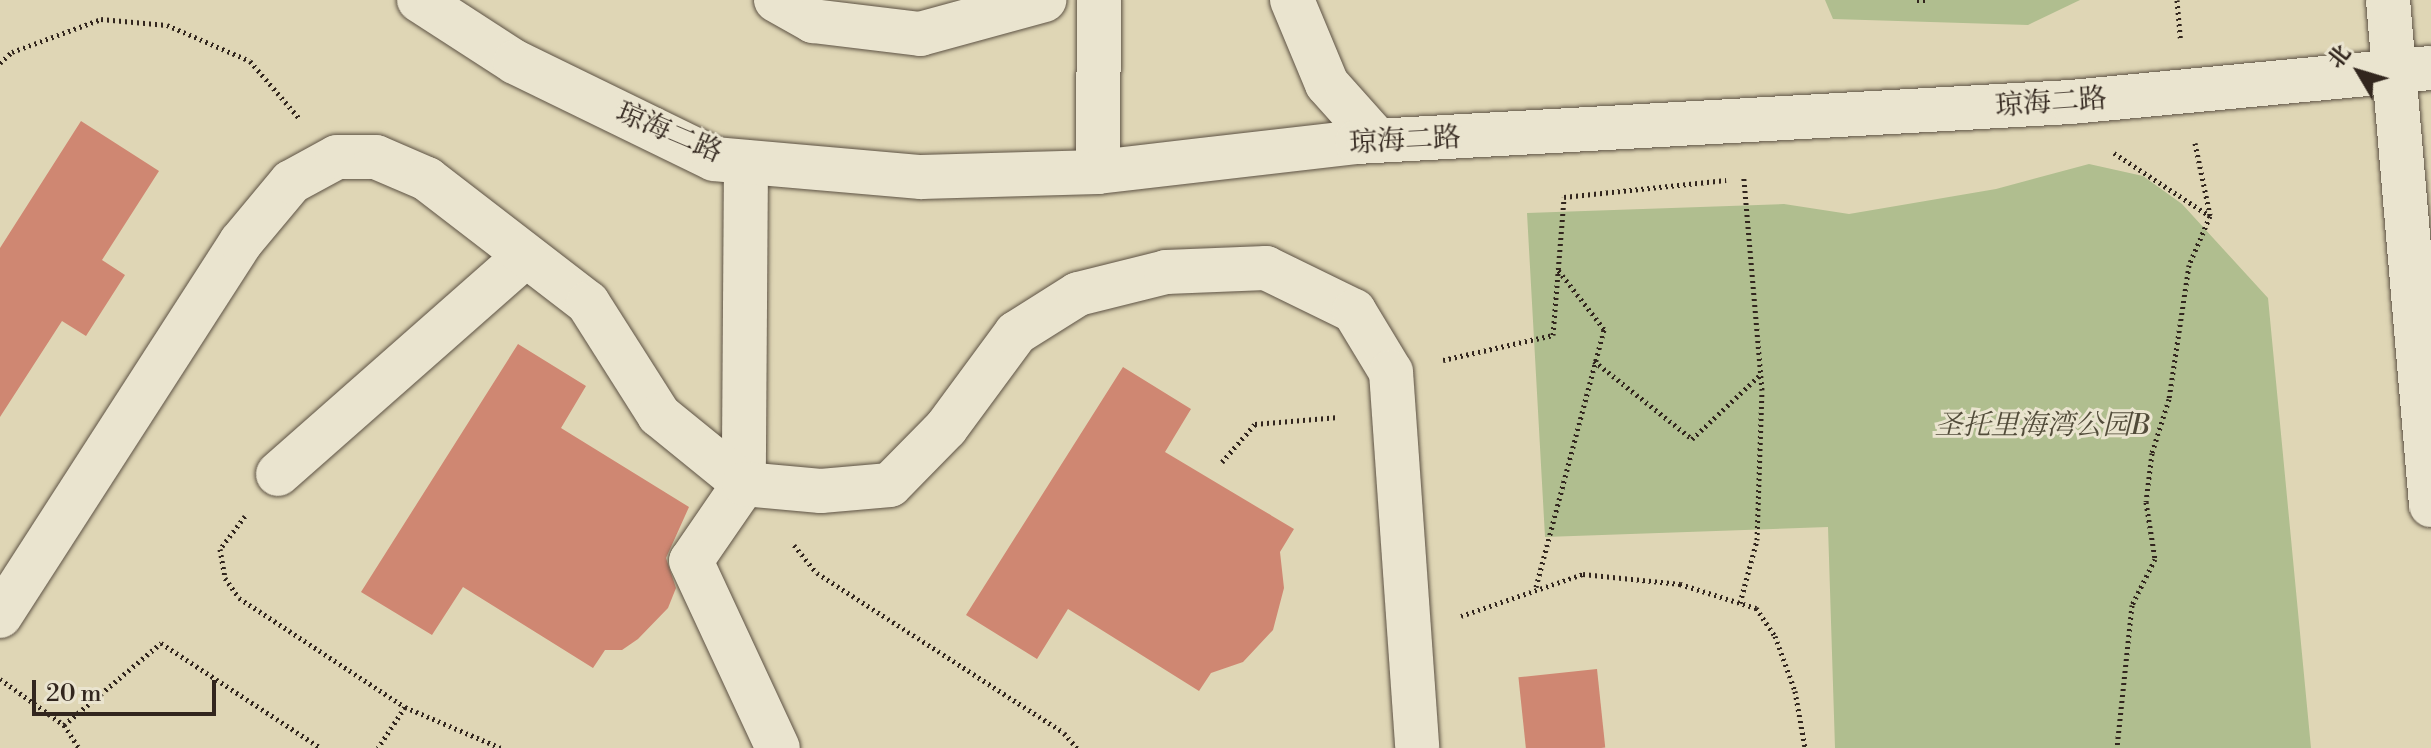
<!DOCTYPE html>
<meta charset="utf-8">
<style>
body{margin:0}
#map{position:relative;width:2431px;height:748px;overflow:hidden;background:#dfd6b5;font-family:"Libre Bodoni","Noto Serif SC",serif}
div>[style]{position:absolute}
.green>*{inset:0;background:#b0be8f}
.building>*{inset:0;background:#cf8772;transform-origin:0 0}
.path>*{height:5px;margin-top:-2.5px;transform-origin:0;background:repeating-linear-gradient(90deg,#32261e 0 2px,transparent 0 6px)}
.roads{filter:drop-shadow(0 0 2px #5d5244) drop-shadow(0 0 2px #5d5244)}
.street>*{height:44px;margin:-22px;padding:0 22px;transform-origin:22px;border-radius:22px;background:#eae4cf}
.secondary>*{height:44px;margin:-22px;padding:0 22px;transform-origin:22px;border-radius:22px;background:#eae4cf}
span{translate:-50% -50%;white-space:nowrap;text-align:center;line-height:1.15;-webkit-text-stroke:6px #eae4cf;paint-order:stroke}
.street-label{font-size:28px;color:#32261e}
.park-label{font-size:28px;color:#524c3a;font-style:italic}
.north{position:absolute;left:2319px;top:32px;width:80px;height:80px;-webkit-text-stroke:6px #eae4cf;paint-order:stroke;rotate:308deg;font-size:22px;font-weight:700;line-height:32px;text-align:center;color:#32261e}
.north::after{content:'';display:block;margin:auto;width:28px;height:36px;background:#32261e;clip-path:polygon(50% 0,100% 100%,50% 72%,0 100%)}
.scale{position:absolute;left:32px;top:680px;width:184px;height:36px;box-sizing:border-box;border:4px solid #32261e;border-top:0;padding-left:10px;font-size:24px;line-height:28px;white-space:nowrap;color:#32261e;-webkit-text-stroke:6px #eae4cf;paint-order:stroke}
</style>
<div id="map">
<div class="green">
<div style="clip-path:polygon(1825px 0,2080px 0,2028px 25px,1833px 19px)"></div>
<div style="clip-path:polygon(2089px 164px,2143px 176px,2182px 204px,2268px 298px,2311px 748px,1835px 748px,1828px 527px,1545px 537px,1527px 213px,1784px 204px,1849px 214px,1996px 189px)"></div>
</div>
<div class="building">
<div style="clip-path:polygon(81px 121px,159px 171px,102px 260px,125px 275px,86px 336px,62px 321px,0 417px,0 248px)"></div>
<div style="clip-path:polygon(518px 344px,586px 386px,561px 428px,689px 507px,666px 558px,676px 588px,668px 608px,638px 639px,622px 650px,605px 650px,593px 668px,463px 587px,432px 635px,361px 592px)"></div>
<div style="clip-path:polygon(1123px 367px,1191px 409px,1165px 452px,1294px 529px,1280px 552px,1284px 588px,1273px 630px,1243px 662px,1211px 673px,1199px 691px,1068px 609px,1037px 659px,966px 615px)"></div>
<div style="left:1597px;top:669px;width:79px;height:79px;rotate:84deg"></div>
</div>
<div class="path">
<div style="left:1917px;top:0;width:11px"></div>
<div style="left:2177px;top:0;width:38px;rotate:85deg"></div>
<div style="left:0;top:63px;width:16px;rotate:-43deg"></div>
<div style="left:12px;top:52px;width:95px;rotate:-20.3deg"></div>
<div style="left:101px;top:19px;width:66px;rotate:5.2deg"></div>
<div style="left:167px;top:25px;width:90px;rotate:23.4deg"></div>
<div style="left:250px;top:61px;width:75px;rotate:49.3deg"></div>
<div style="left:2195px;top:143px;width:74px;rotate:78.2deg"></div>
<div style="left:2114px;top:153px;width:115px;rotate:33.3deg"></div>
<div style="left:2210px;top:216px;width:53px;rotate:113.2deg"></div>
<div style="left:2189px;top:265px;width:135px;rotate:98.5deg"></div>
<div style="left:2169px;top:399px;width:57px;rotate:107.5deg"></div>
<div style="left:2152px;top:453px;width:49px;rotate:97deg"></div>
<div style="left:2146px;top:502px;width:58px;rotate:81deg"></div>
<div style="left:2155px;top:559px;width:51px;rotate:116.6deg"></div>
<div style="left:2132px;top:605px;width:144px;rotate:96deg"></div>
<div style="left:1443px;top:360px;width:113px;rotate:-12.8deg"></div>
<div style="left:1553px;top:335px;width:138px;rotate:-85.4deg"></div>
<div style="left:1564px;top:197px;width:163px;rotate:-6deg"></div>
<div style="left:1594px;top:361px;width:125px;rotate:38.5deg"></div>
<div style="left:1692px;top:439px;width:93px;rotate:-43.3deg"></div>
<div style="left:1222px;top:462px;width:50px;rotate:-49deg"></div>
<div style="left:1255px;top:424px;width:84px;rotate:-4.8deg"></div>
<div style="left:245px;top:516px;width:41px;rotate:127.1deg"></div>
<div style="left:220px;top:549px;width:29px;rotate:80deg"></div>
<div style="left:225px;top:578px;width:24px;rotate:55deg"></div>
<div style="left:239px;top:598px;width:199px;rotate:33.3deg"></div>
<div style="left:405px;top:707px;width:49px;rotate:123.4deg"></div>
<div style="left:794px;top:545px;width:36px;rotate:51deg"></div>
<div style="left:817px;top:573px;width:294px;rotate:32.9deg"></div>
<div style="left:1064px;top:733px;width:20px;rotate:49deg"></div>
<div style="left:1536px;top:587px;width:267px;rotate:-75.2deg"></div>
<div style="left:1604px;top:329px;width:75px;rotate:-127.9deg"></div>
<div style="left:1740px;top:603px;width:65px;rotate:-74.9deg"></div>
<div style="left:1757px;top:540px;width:150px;rotate:-88.1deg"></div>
<div style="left:1762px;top:390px;width:213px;rotate:-94.9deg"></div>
<div style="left:1461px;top:616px;width:129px;rotate:-19deg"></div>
<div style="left:1583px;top:574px;width:98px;rotate:5.9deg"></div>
<div style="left:1680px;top:584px;width:80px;rotate:17.5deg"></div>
<div style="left:1756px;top:608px;width:34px;rotate:56deg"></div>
<div style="left:1775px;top:636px;width:59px;rotate:70deg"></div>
<div style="left:1795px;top:691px;width:58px;rotate:80deg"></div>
<div style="left:0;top:679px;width:79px;rotate:35.7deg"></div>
<div style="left:64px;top:725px;width:27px;rotate:57deg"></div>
<div style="left:405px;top:707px;width:104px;rotate:23.1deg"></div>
<div style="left:64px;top:725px;width:127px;rotate:-40.2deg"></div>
<div style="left:161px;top:643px;width:191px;rotate:33.3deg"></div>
</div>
<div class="roads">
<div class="street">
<div style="left:776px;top:0;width:43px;rotate:29.6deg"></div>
<div style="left:813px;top:21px;width:108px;rotate:6.9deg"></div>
<div style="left:920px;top:34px;width:129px;rotate:-15.3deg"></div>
<div style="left:1292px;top:0;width:91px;rotate:67.4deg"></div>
<div style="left:1327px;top:84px;width:76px;rotate:48.2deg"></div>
<div style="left:746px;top:162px;width:322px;rotate:90.4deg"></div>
<div style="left:744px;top:484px;width:93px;rotate:124.5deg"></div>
<div style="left:691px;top:561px;width:206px;rotate:65.1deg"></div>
<div style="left:1098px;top:172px;width:172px;rotate:-89.7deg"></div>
<div style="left:278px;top:474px;width:329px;rotate:-41.4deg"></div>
<div style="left:0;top:616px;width:445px;rotate:-57.2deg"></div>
<div style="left:241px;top:242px;width:78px;rotate:-50.2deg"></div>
<div style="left:291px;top:182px;width:52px;rotate:-28.5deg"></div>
<div style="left:337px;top:157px;width:39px"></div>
<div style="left:376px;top:157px;width:56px;rotate:23.3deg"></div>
<div style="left:427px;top:179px;width:203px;rotate:37.6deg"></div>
<div style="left:588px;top:303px;width:133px;rotate:57.6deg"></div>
<div style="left:659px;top:415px;width:109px;rotate:39.1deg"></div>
<div style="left:744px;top:484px;width:77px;rotate:5.2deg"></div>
<div style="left:821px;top:491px;width:69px;rotate:-5deg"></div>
<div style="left:890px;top:485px;width:80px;rotate:-45.5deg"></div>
<div style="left:946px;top:428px;width:118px;rotate:-53.6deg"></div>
<div style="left:1016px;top:333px;width:73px;rotate:-32.2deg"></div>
<div style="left:1078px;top:294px;width:91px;rotate:-14deg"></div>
<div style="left:1166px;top:272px;width:100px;rotate:-2.3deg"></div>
<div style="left:1266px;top:268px;width:98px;rotate:26deg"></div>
<div style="left:1354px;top:311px;width:71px;rotate:58.8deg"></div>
<div style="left:1391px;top:372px;width:377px;rotate:86deg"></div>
</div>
<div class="secondary">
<div style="left:419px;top:0;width:114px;rotate:32.9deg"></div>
<div style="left:515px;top:62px;width:221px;rotate:26deg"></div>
<div style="left:714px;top:159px;width:208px;rotate:5deg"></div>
<div style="left:921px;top:177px;width:177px;rotate:-1.6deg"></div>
<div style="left:1098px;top:172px;width:261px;rotate:-6.6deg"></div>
<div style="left:1357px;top:142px;width:715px;rotate:-3.21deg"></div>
<div style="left:2071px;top:102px;width:362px;rotate:-5.4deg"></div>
<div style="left:2388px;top:0;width:507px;rotate:85.13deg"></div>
</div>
</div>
<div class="street-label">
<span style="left:2051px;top:103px;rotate:-4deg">琼海二路</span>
<span style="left:669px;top:133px;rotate:23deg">琼海二路</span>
<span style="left:1405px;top:141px;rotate:-3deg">琼海二路</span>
</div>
<div class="park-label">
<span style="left:2042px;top:426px">圣托里海湾公园B</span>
</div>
<div class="north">北</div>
<div class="scale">20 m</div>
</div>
